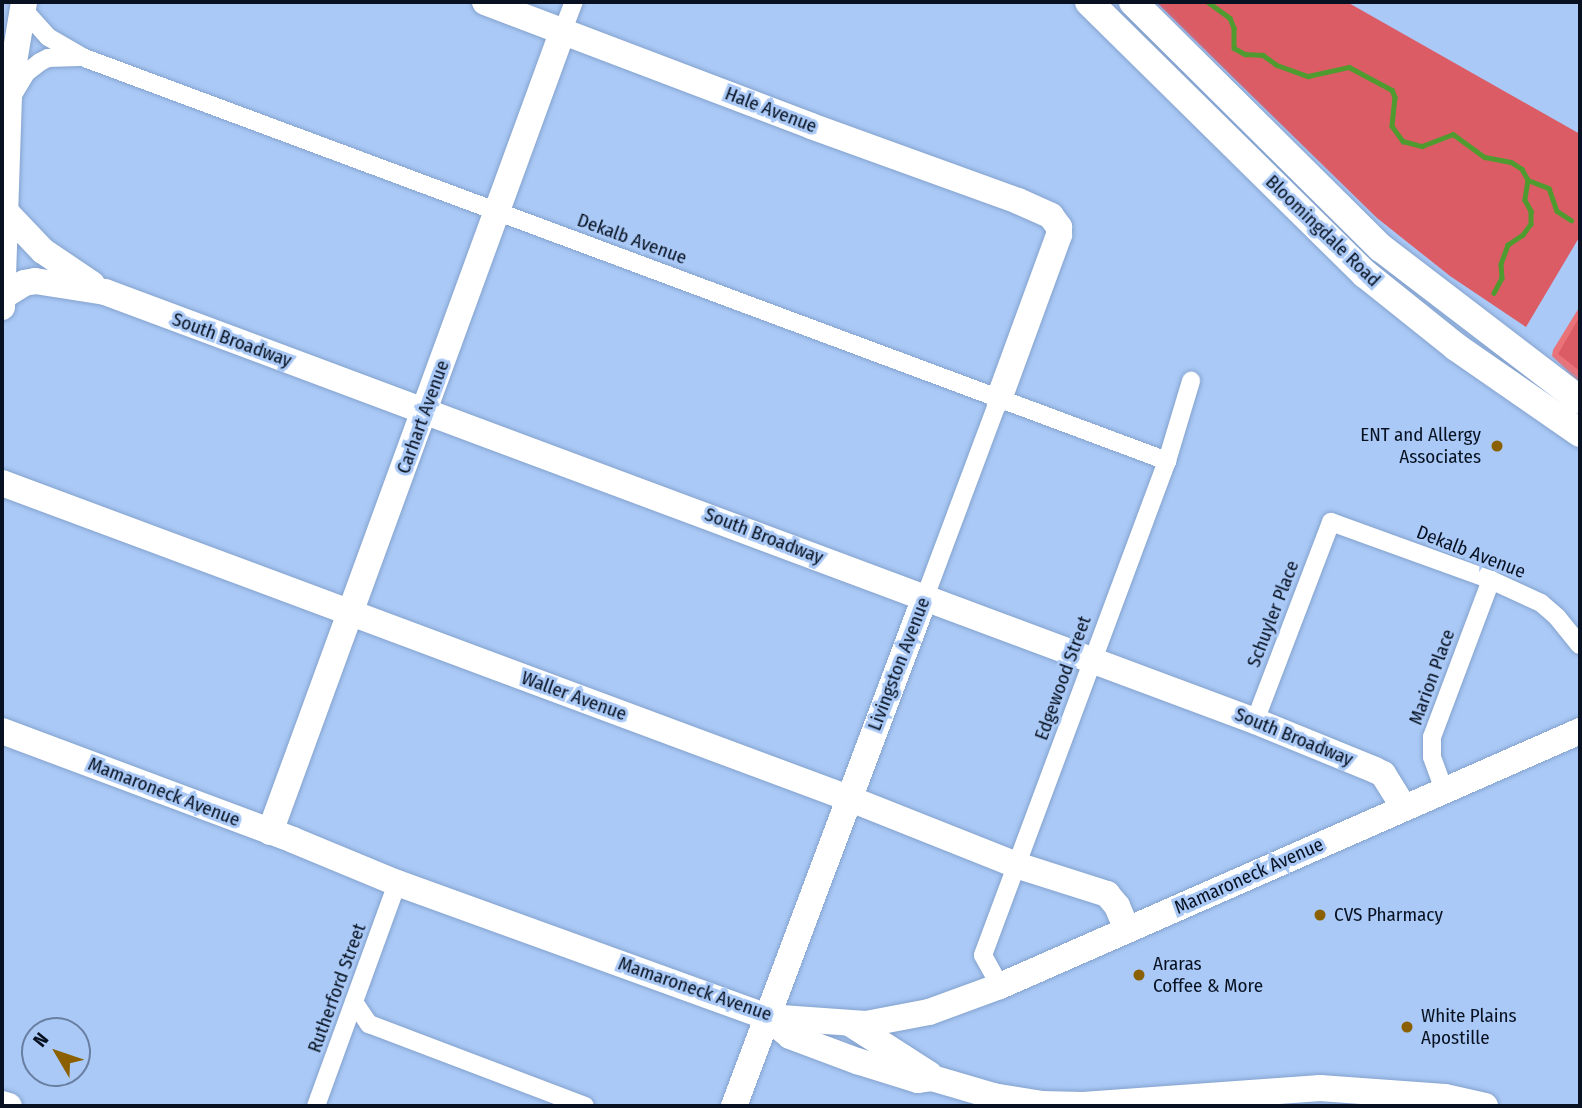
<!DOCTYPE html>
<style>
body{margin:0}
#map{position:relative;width:1582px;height:1108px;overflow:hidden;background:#aac9f6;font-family:"Fira Sans Condensed",sans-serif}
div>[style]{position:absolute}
.green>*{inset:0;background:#e97379}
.forest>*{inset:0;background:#dc5c66}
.stream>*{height:4.5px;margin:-2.25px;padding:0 2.25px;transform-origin:2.25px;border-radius:2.25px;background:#4f9b30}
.roads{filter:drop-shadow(0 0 2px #84a2cd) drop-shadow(0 0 2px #84a2cd)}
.street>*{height:18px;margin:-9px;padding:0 9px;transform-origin:9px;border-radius:9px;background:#fff}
.secondary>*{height:26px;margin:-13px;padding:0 13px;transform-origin:13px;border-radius:13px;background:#fff}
.primary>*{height:28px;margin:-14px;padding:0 14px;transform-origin:14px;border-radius:14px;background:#fff}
.dots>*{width:19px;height:19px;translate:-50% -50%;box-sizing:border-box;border:4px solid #aac9f6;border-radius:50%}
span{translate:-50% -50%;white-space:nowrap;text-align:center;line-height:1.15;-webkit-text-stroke:6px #aac9f6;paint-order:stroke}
.street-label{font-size:19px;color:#071121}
.poi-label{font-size:19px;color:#071121}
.right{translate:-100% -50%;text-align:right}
.left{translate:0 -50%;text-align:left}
.frame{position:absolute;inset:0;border:4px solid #071121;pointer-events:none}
.north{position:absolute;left:21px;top:1017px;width:70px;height:70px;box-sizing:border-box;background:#aac9f6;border:2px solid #697fa1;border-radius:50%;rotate:309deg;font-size:19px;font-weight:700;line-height:28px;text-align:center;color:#071121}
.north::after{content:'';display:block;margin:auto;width:24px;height:32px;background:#8a6001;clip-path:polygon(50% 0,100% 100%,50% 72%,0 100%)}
</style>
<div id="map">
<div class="green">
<div style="clip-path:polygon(1580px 306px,1580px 383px,1552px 356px,1553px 350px)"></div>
</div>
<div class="forest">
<div style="clip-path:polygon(1156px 2px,1347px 2px,1580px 134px,1580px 236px,1526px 327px,1450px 276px,1377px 218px)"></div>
<div style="clip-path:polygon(1580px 316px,1580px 371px,1558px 354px)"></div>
</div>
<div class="stream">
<div style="left:1208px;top:2px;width:27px;rotate:36deg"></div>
<div style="left:1230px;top:18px;width:11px;rotate:68deg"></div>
<div style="left:1234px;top:28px;width:20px;rotate:90deg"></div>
<div style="left:1234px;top:48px;width:13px;rotate:29deg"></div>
<div style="left:1245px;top:54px;width:18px;rotate:3deg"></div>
<div style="left:1263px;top:55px;width:17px;rotate:36deg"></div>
<div style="left:1277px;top:65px;width:33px;rotate:20deg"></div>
<div style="left:1308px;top:76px;width:42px;rotate:-12.4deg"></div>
<div style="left:1349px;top:67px;width:49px;rotate:28.1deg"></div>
<div style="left:1392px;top:90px;width:8px;rotate:67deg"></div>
<div style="left:1395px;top:97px;width:29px;rotate:96deg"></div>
<div style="left:1392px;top:126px;width:19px;rotate:54deg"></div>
<div style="left:1403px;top:141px;width:20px;rotate:15deg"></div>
<div style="left:1422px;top:146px;width:33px;rotate:-21deg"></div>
<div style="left:1453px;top:134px;width:39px;rotate:36deg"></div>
<div style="left:1485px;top:157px;width:26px;rotate:11deg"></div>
<div style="left:1511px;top:162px;width:13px;rotate:32deg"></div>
<div style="left:1522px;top:169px;width:13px;rotate:61deg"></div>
<div style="left:1528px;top:180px;width:20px;rotate:99deg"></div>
<div style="left:1525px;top:200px;width:13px;rotate:61deg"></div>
<div style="left:1531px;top:211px;width:13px;rotate:90deg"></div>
<div style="left:1531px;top:224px;width:14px;rotate:126deg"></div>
<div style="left:1523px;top:235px;width:18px;rotate:146deg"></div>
<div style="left:1508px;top:245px;width:20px;rotate:110deg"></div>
<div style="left:1501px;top:264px;width:14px;rotate:86deg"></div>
<div style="left:1502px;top:278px;width:17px;rotate:118deg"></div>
<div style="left:1528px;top:180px;width:22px;rotate:21deg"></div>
<div style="left:1549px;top:188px;width:24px;rotate:71deg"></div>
<div style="left:1557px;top:211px;width:17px;rotate:33deg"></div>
</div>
<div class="roads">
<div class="street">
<div style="left:22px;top:8px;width:39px;rotate:48deg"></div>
<div style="left:48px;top:37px;width:39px;rotate:30deg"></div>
<div style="left:82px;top:57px;width:1158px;rotate:20.42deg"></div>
<div style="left:563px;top:30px;width:30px;rotate:-69deg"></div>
<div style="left:14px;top:93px;width:23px;rotate:-59deg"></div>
<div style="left:26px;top:73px;width:18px;rotate:-38deg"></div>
<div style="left:40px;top:62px;width:9px;rotate:-27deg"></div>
<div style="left:48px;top:58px;width:30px;rotate:-2deg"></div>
<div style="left:925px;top:597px;width:211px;rotate:-69.5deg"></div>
<div style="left:1255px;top:721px;width:213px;rotate:-69.1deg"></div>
<div style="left:1331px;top:522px;width:170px;rotate:19.9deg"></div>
<div style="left:1491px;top:580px;width:55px;rotate:24.7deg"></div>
<div style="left:1541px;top:603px;width:21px;rotate:41deg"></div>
<div style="left:1557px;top:617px;width:36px;rotate:51deg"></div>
<div style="left:1444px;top:790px;width:35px;rotate:-110deg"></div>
<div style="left:1432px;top:757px;width:20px;rotate:-90deg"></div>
<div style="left:1432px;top:737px;width:168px;rotate:-69.4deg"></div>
<div style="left:1000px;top:986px;width:35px;rotate:-119deg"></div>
<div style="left:983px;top:955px;width:527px;rotate:-69.57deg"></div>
<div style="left:1167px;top:461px;width:84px;rotate:-73.3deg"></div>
<div style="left:354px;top:1002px;width:27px;rotate:56deg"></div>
<div style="left:369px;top:1024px;width:231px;rotate:20.8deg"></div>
<div style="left:316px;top:1106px;width:237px;rotate:-70deg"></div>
</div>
<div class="secondary">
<div style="left:485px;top:2px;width:349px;rotate:20.8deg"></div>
<div style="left:811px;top:126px;width:220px;rotate:19.9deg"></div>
<div style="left:1018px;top:201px;width:36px;rotate:24deg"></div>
<div style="left:1051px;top:216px;width:14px;rotate:54deg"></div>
<div style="left:1059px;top:227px;width:8px;rotate:90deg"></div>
<div style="left:1059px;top:235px;width:175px;rotate:110.1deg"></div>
<div style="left:2px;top:208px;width:59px;rotate:46.4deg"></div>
<div style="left:43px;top:251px;width:59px;rotate:34deg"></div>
<div style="left:2px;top:297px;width:26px;rotate:-32deg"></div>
<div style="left:24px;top:283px;width:11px;rotate:-10deg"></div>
<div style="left:35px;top:281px;width:71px;rotate:8.9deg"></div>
<div style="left:105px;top:292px;width:1227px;rotate:20.46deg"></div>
<div style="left:1255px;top:721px;width:130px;rotate:22.2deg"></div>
<div style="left:1375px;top:770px;width:9px;rotate:27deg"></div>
<div style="left:1383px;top:774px;width:39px;rotate:58deg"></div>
<div style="left:2px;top:307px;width:215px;rotate:-88.1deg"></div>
<div style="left:9px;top:92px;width:91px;rotate:-80.5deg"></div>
<div style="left:2px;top:483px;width:903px;rotate:20.42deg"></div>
<div style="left:848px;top:798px;width:181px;rotate:21.7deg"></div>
<div style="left:1016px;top:865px;width:96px;rotate:17.7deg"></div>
<div style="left:1107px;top:894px;width:16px;rotate:50deg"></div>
<div style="left:1117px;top:906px;width:26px;rotate:67deg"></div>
<div style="left:2px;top:731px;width:311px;rotate:20.5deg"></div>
<div style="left:293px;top:840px;width:113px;rotate:22.5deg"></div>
<div style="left:397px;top:883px;width:394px;rotate:19.9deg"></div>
<div style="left:767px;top:1017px;width:99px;rotate:4deg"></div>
<div style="left:866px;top:1024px;width:64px;rotate:-10.8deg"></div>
<div style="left:929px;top:1012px;width:76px;rotate:-20.1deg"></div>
<div style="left:1000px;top:986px;width:634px;rotate:-23.73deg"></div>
<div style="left:270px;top:832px;width:854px;rotate:-69.93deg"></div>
<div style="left:768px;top:1018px;width:28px;rotate:39deg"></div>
<div style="left:790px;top:1036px;width:72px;rotate:20.5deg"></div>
<div style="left:857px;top:1061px;width:64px;rotate:17.3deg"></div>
<div style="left:918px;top:1080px;width:14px;rotate:-8deg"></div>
<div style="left:932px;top:1078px;width:64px;rotate:16.4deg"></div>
<div style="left:993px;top:1096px;width:50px;rotate:9.3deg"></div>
<div style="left:1042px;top:1104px;width:41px;rotate:1.4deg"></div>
<div style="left:1083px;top:1105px;width:238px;rotate:-4.1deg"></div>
<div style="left:1320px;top:1088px;width:125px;rotate:4.1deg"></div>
<div style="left:1445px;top:1097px;width:41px;rotate:12.7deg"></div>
<div style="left:851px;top:1024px;width:93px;rotate:32.7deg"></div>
<div style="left:2px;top:1104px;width:7px;rotate:16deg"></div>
<div style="left:734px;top:1106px;width:544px;rotate:-69.43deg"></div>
</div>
<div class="primary">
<div style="left:1089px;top:2px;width:388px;rotate:44.6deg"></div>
<div style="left:1365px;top:274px;width:117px;rotate:38.7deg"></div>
<div style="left:1456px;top:347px;width:151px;rotate:34.7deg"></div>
<div style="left:1133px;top:2px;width:349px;rotate:44.8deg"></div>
<div style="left:1381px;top:248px;width:250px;rotate:37.4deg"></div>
</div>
</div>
<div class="dots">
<div style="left:1497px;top:446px;background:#8a6001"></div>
<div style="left:1320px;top:915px;background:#8a6001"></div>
<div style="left:1139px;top:975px;background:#8a6001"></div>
<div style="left:1407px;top:1027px;background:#8a6001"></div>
</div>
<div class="street-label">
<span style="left:771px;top:110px;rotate:21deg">Hale Avenue</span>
<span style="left:1323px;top:231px;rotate:44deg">Bloomingdale Road</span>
<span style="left:632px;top:239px;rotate:20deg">Dekalb Avenue</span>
<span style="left:232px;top:340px;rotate:20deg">South Broadway</span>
<span style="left:423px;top:417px;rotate:-70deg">Carhart Avenue</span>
<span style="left:764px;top:536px;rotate:21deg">South Broadway</span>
<span style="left:1471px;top:552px;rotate:21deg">Dekalb Avenue</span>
<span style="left:1273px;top:614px;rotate:-69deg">Schuyler Place</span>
<span style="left:899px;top:664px;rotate:-69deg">Livingston Avenue</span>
<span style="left:1432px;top:677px;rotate:-70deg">Marion Place</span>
<span style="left:1063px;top:678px;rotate:-70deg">Edgewood Street</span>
<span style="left:574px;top:696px;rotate:20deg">Waller Avenue</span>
<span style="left:1294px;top:737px;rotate:22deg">South Broadway</span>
<span style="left:164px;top:792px;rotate:21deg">Mamaroneck Avenue</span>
<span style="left:1249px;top:876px;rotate:-24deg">Mamaroneck Avenue</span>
<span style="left:337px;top:988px;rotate:-70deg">Rutherford Street</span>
<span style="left:695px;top:989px;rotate:19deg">Mamaroneck Avenue</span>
</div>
<div class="poi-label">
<span class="right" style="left:1481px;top:446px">ENT and Allergy<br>Associates</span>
<span class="left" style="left:1334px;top:915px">CVS Pharmacy</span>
<span class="left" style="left:1153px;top:975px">Araras<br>Coffee &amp; More</span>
<span class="left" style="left:1421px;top:1027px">White Plains<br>Apostille</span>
</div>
<div class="frame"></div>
<div class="north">N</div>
</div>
